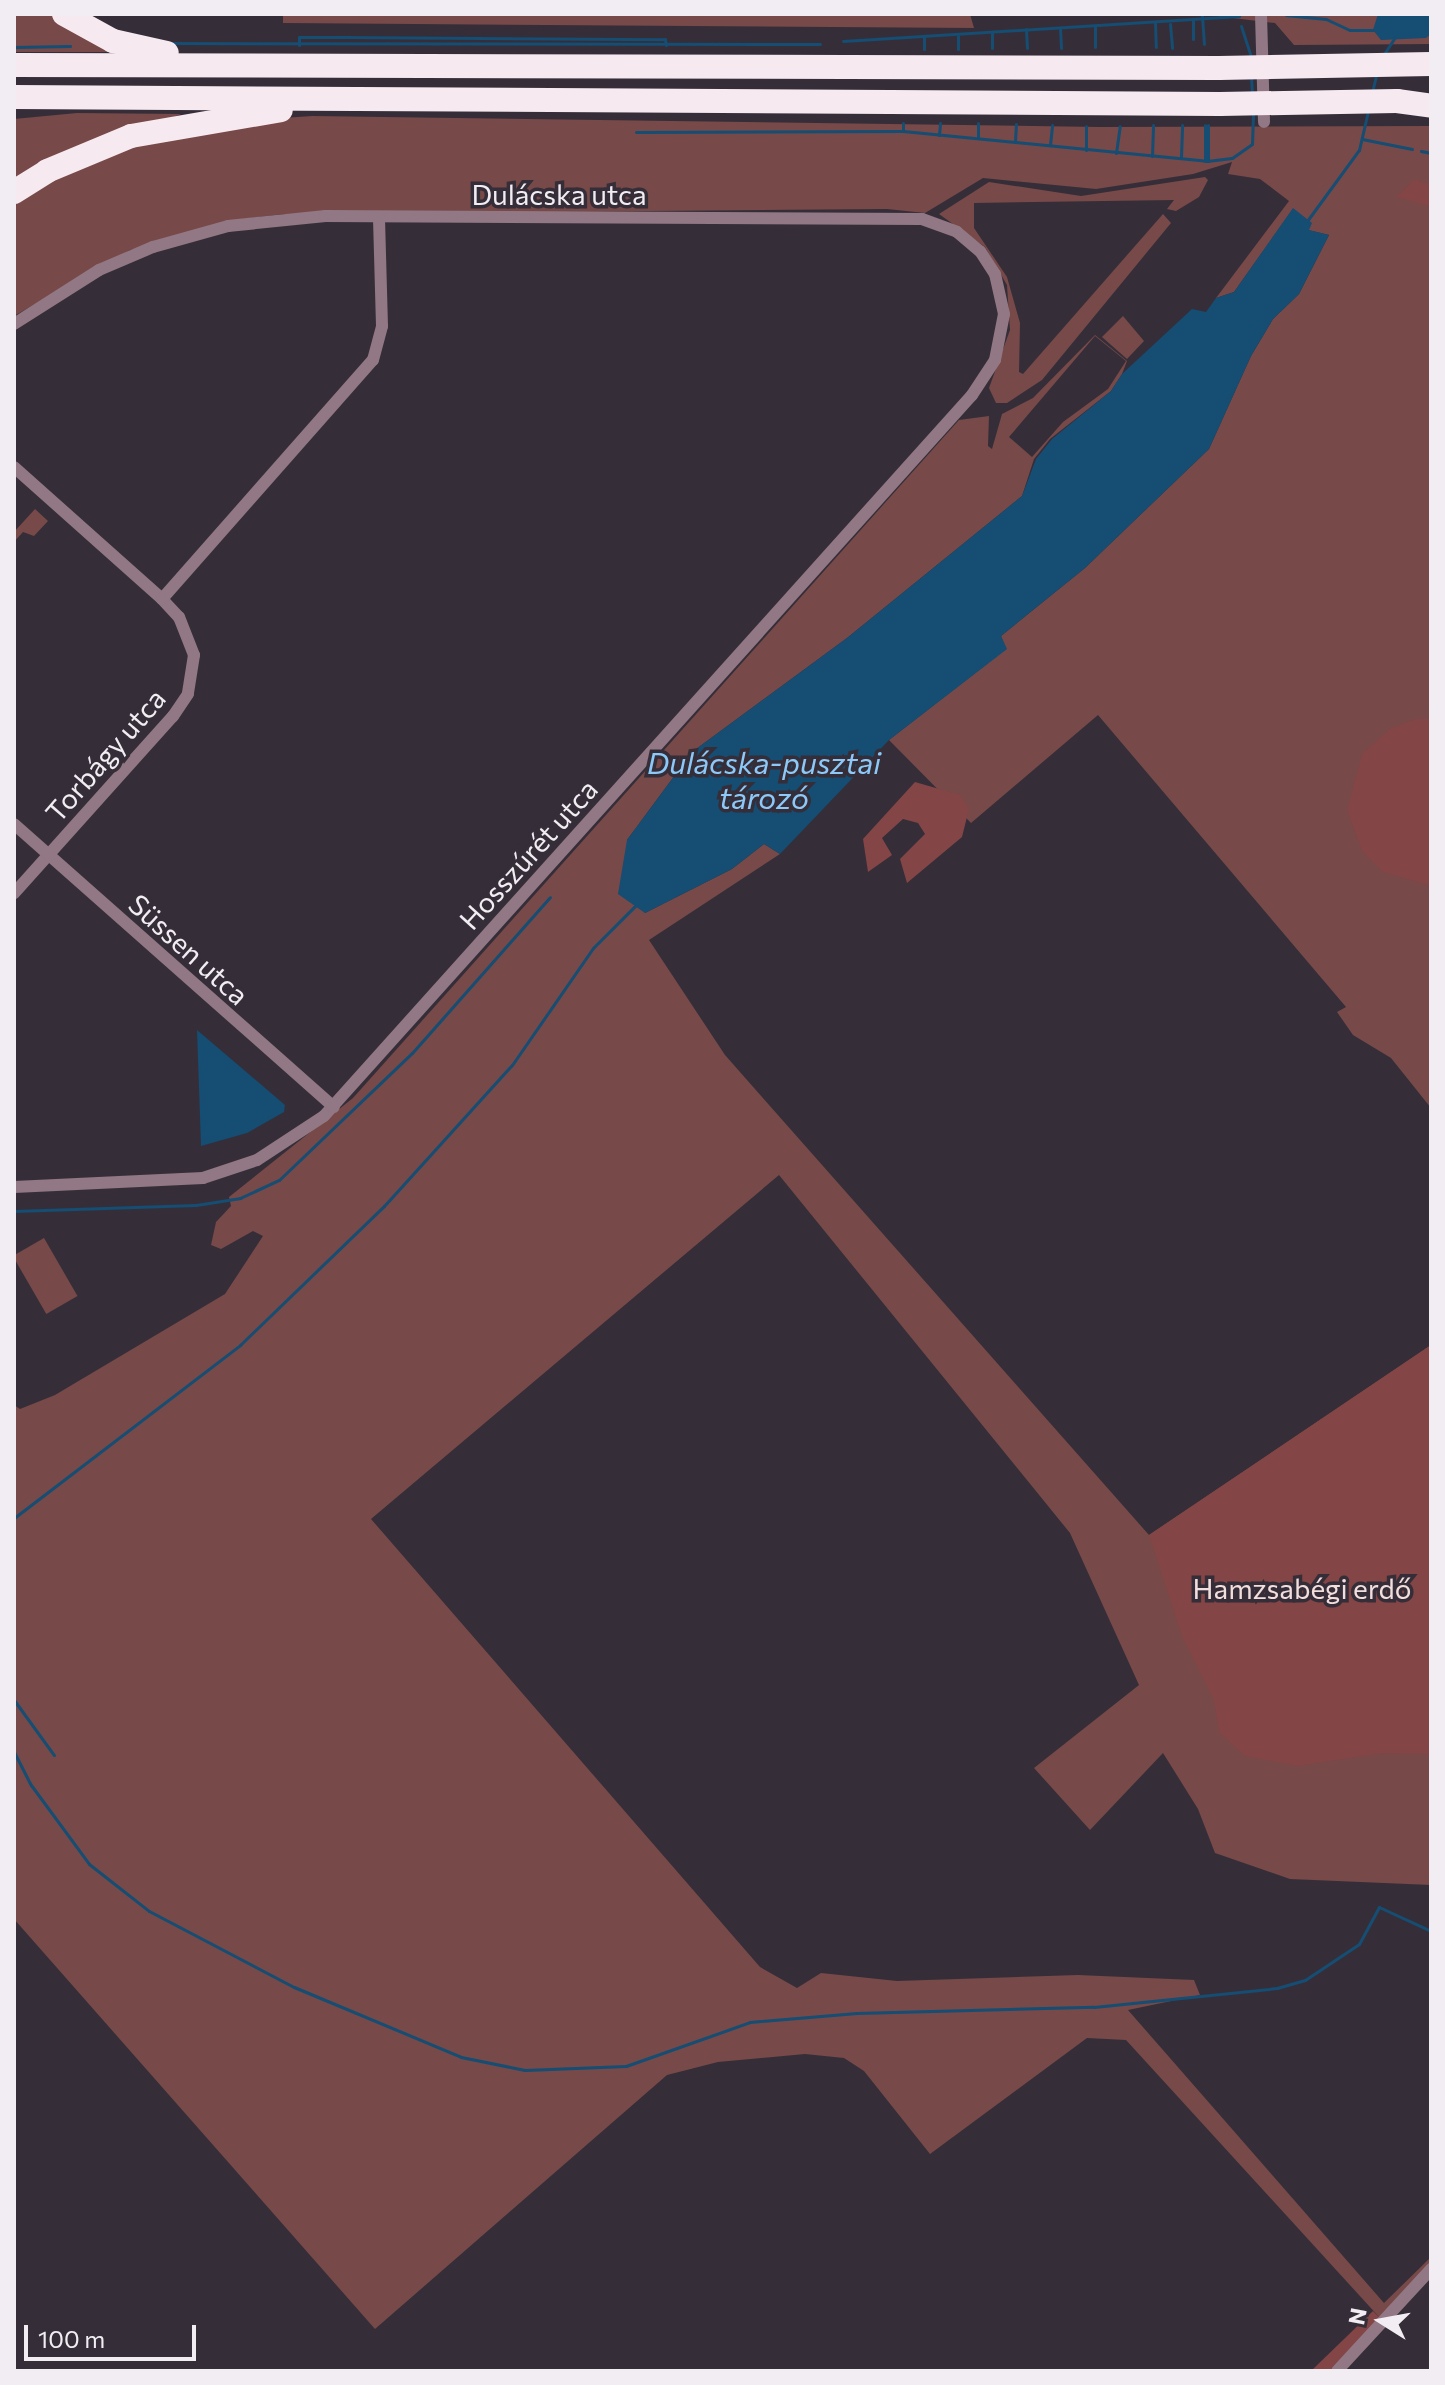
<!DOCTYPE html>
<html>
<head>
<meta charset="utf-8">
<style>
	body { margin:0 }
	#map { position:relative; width:1445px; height:2385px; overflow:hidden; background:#352e39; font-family:Commissioner,sans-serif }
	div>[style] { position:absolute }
	.green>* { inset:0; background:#774948; transform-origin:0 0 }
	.forest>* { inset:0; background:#834545 }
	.water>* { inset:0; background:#154d73 }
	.stream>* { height:3px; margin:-1.5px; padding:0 1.5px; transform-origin:1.5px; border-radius:1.5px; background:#154d73 }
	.street>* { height:12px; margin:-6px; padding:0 6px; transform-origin:6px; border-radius:6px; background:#927784 }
	.highway>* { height:24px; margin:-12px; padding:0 12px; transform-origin:12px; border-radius:12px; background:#f7e9f0 }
	.highway-bridge>* { height:24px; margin:-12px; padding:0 12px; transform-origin:12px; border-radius:12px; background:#f7e9f0 }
	span { translate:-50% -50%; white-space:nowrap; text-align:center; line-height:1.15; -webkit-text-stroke:7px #352e39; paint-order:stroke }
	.street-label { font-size:28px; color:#f1edf3 }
	.park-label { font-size:28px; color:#f2dedd }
	.water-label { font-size:30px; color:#8cc9f8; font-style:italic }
	.frame { position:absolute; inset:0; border:16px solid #f1edf3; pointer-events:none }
	.north { position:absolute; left:1341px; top:2281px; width:80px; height:80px; -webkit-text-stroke:6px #352e39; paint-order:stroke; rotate:281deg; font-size:22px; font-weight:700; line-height:32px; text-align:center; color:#f1edf3 }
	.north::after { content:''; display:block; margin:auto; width:28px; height:36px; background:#f1edf3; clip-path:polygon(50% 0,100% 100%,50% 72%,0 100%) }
	.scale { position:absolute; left:24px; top:2325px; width:172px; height:36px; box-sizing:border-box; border:4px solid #f1edf3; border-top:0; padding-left:10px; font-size:24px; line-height:28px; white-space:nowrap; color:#f1edf3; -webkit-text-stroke:6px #352e39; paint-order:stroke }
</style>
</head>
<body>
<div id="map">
	<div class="green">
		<div style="clip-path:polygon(14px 14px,52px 14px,108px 52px,14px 52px)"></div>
		<div style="clip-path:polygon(283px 14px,970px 14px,974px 28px,283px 23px)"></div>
		<div style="clip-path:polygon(1200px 14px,1431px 14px,1431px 44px,1294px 45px,1275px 23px)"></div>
		<div style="clip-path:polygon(77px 113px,181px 114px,14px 181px,14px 119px)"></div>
		<div style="clip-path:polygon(312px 116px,1100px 127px,1431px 126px,1431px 1108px,1391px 1058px,1353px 1035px,1337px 1012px,1346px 1007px,1098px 715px,971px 823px,889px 740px,1006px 649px,1001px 636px,1085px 568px,1209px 449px,1251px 356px,1273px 319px,1299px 294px,1329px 235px,1308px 230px,1293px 209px,1234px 292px,1216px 298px,1289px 201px,1260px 179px,1228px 174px,1232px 162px,1193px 174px,1096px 189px,983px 178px,925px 213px,887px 209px,284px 214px,242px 219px,130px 250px,14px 316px,14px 200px,95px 156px,226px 122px)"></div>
		<div style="clip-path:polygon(1205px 177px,1208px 180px,1199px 197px,1176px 211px,1167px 209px,1174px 200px,974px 203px,974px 228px,1007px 277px,1020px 323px,1019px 372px,1023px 374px,1163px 214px,1171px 223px,1042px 380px,1007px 403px,996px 403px,989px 388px,1010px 330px,1007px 285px,985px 247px,939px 214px,989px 182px,1081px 196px)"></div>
		<div style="clip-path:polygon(1123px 316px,1144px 341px,1127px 359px,1102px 337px)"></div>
		<div style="clip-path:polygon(evenodd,1095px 335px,1127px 361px,1122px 374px,1111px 391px,1050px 439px,1034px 459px,1022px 496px,847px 638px,692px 752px,627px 840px,645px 913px,732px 869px,764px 844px,780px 854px,649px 940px,725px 1055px,1149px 1535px,1431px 1345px,1431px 1885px,1290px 1879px,1215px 1853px,1198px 1809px,1163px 1753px,1090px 1830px,1034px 1768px,1139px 1685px,1070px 1533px,779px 1175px,371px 1519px,760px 1967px,797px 1988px,821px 1973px,897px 1981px,1078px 1975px,1194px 1980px,1200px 1995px,1128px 2010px,1384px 2303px,1431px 2257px,1431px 2263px,1380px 2318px,1126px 2040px,1087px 2038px,930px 2154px,864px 2071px,844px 2058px,805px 2054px,718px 2062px,667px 2075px,375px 2329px,14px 1919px,14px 1405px,20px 1409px,55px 1395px,225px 1294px,263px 1236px,253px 1231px,221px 1249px,211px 1245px,216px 1222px,231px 1206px,229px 1197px,353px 1098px,959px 420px,989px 416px,988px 446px,992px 449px,1002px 414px,1033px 398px,1095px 335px,1095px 336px,1126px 361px,1108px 389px,1063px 422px,1032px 457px,1009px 437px,1095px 336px)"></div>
		<div style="clip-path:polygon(35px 509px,48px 521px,34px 536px,23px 532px,14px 542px,14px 532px)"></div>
		<div style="left:44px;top:1238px;width:67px;height:36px;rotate:60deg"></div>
	</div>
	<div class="forest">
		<div style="clip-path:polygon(1414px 180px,1431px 184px,1431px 207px,1396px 197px)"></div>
		<div style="clip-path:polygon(1416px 719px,1431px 719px,1431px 886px,1383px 872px,1362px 851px,1347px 810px,1362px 754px,1391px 728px)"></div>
		<div style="clip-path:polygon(915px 782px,960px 795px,969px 809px,962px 837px,907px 883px,900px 859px,925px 834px,918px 823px,903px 819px,882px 838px,892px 855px,868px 872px,863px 839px)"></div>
		<div style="clip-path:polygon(1431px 1345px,1431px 1754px,1384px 1753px,1297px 1766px,1245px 1756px,1219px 1732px,1214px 1700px,1182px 1636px,1149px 1535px)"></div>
		<div style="clip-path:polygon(1373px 2311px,1380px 2318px,1329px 2371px,1311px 2371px)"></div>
	</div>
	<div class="water">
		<div style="clip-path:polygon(1378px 14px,1431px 14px,1431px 34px,1426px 38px,1381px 40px,1373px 30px)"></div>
		<div style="clip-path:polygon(1293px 208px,1312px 223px,1309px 230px,1329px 235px,1299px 294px,1273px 319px,1251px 356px,1209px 449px,1085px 568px,1001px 636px,1007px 649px,889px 740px,780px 854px,764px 844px,732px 869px,645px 913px,618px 894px,627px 840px,692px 752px,847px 638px,1022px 496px,1036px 459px,1052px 439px,1111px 391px,1122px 374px,1192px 309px,1206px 312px,1216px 298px,1234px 292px)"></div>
		<div style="clip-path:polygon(197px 1030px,285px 1105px,284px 1112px,247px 1133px,201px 1146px)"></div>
	</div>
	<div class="stream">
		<div style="left:1286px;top:15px;width:40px;rotate:5.7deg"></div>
		<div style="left:1326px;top:19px;width:26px;rotate:25deg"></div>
		<div style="left:1350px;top:30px;width:23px"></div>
		<div style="left:1202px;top:16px;width:28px;rotate:86deg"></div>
		<div style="left:1155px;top:23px;width:24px;rotate:88deg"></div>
		<div style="left:1170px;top:24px;width:24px;rotate:85deg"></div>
		<div style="left:1241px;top:26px;width:33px;rotate:72deg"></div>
		<div style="left:1095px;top:27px;width:20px;rotate:90deg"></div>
		<div style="left:1060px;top:28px;width:20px;rotate:87deg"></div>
		<div style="left:1026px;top:29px;width:19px;rotate:87deg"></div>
		<div style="left:992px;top:32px;width:16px;rotate:90deg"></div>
		<div style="left:958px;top:36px;width:13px;rotate:90deg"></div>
		<div style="left:924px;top:37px;width:12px;rotate:90deg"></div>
		<div style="left:1193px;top:39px;width:20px;rotate:-90deg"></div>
		<div style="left:843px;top:41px;width:397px;rotate:-3.6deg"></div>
		<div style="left:169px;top:43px;width:651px;rotate:0.09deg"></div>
		<div style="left:299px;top:45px;width:8px;rotate:-90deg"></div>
		<div style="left:299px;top:37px;width:47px"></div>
		<div style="left:346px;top:37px;width:319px;rotate:0.4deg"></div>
		<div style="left:665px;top:39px;width:6px;rotate:81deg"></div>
		<div style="left:14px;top:47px;width:56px;rotate:-1deg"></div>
		<div style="left:1384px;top:54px;width:20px;rotate:-57deg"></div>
		<div style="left:1251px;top:76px;width:17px;rotate:87deg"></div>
		<div style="left:1372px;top:92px;width:16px;rotate:-76deg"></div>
		<div style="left:903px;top:123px;width:8px;rotate:90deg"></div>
		<div style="left:903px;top:131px;width:305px;rotate:5.6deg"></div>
		<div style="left:1207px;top:161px;width:25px;rotate:-7deg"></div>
		<div style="left:1232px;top:158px;width:24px;rotate:-35deg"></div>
		<div style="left:1252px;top:144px;width:32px;rotate:-88deg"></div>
		<div style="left:636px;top:132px;width:267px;rotate:-0.2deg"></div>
		<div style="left:939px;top:135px;width:12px;rotate:-85deg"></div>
		<div style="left:978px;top:137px;width:14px;rotate:-90deg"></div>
		<div style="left:1362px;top:139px;width:51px;rotate:11.3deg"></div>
		<div style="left:1015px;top:142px;width:18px;rotate:-87deg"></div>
		<div style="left:1050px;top:145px;width:20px;rotate:-84deg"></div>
		<div style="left:1086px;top:150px;width:24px;rotate:-90deg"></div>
		<div style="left:1421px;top:151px;width:10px;rotate:11deg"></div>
		<div style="left:1116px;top:153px;width:27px;rotate:-82deg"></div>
		<div style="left:1152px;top:156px;width:31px;rotate:-88deg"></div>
		<div style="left:1181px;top:157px;width:32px;rotate:-88deg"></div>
		<div style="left:1205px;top:161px;width:36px;rotate:-90deg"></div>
		<div style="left:1208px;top:161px;width:36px;rotate:-90deg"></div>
		<div style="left:1307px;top:221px;width:88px;rotate:-53.8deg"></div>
		<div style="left:1359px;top:150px;width:40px;rotate:-77deg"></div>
		<div style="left:14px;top:1211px;width:182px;rotate:-1.9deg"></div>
		<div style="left:196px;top:1205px;width:45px;rotate:-9deg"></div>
		<div style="left:240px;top:1198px;width:43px;rotate:-24.8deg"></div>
		<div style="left:279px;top:1180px;width:184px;rotate:-43.7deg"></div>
		<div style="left:412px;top:1053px;width:208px;rotate:-48.5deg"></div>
		<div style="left:14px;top:1518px;width:285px;rotate:-37.4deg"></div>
		<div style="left:240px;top:1345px;width:200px;rotate:-44deg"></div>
		<div style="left:384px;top:1206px;width:190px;rotate:-47.8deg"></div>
		<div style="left:512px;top:1065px;width:142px;rotate:-55.3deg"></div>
		<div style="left:593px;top:948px;width:62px;rotate:-45deg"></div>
		<div style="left:14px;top:1700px;width:68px;rotate:54deg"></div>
		<div style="left:14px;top:1752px;width:37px;rotate:63deg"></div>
		<div style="left:31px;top:1785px;width:98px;rotate:53.7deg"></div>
		<div style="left:89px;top:1864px;width:76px;rotate:38.1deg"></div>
		<div style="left:149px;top:1911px;width:164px;rotate:27.7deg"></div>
		<div style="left:294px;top:1987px;width:181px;rotate:22.7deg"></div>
		<div style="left:461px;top:2057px;width:65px;rotate:11.5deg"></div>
		<div style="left:525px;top:2070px;width:101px;rotate:-2.3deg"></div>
		<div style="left:626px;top:2066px;width:132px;rotate:-19.5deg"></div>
		<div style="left:750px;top:2022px;width:107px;rotate:-4.8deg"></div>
		<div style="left:857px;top:2013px;width:237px;rotate:-1.5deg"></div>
		<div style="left:1094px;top:2007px;width:184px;rotate:-5.9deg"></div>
		<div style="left:1277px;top:1988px;width:29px;rotate:-16deg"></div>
		<div style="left:1305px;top:1980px;width:65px;rotate:-33.7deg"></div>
		<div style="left:1359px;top:1944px;width:42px;rotate:-61.6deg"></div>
		<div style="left:1379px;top:1907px;width:57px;rotate:24.8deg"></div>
	</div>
	<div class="street">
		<div style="left:1261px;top:14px;width:108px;rotate:88.4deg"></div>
		<div style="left:14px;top:324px;width:101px;rotate:-32.4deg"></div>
		<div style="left:99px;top:270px;width:59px;rotate:-23.1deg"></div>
		<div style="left:153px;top:247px;width:78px;rotate:-15.6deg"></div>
		<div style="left:228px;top:226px;width:98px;rotate:-5.9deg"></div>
		<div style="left:325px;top:216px;width:597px;rotate:0.29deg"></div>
		<div style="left:922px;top:219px;width:37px;rotate:20deg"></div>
		<div style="left:957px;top:232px;width:30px;rotate:40deg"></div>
		<div style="left:980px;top:251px;width:27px;rotate:57deg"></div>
		<div style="left:995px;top:274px;width:41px;rotate:77.3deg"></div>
		<div style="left:1004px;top:314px;width:47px;rotate:101.1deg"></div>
		<div style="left:995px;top:360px;width:42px;rotate:123.3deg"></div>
		<div style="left:972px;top:395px;width:969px;rotate:131.95deg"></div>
		<div style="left:324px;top:1116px;width:80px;rotate:146.7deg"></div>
		<div style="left:257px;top:1160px;width:57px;rotate:161.6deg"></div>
		<div style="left:203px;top:1178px;width:189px;rotate:177.3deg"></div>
		<div style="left:14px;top:467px;width:198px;rotate:41.7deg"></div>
		<div style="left:162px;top:599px;width:25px;rotate:47deg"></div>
		<div style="left:179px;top:617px;width:41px;rotate:68.5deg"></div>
		<div style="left:194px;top:655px;width:39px;rotate:99deg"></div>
		<div style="left:188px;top:694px;width:27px;rotate:124deg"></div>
		<div style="left:173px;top:716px;width:238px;rotate:131.9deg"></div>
		<div style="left:162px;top:599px;width:319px;rotate:-48.6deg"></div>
		<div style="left:373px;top:360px;width:35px;rotate:-75deg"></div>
		<div style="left:382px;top:326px;width:108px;rotate:-91.6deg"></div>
		<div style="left:14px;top:824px;width:427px;rotate:41.5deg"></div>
		<div style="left:1337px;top:2371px;width:139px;rotate:-47.3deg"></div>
	</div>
	<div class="highway">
		<div style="left:64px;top:14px;width:56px;rotate:28.9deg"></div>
		<div style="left:113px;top:41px;width:55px;rotate:12.5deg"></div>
		<div style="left:14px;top:65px;width:1205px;rotate:0.14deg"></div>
		<div style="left:14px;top:97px;width:1206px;rotate:0.33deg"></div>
		<div style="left:1397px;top:101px;width:34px;rotate:8deg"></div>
		<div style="left:14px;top:192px;width:39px;rotate:-32deg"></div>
		<div style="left:47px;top:171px;width:91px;rotate:-22.6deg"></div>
		<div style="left:131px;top:136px;width:152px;rotate:-9.8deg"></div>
	</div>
	<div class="highway-bridge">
		<div style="left:1219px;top:68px;width:212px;rotate:-1.1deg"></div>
		<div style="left:1220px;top:104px;width:177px;rotate:-1deg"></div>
	</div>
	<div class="street-label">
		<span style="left:559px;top:194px">Dulácska utca</span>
		<span style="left:105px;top:755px;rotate:-49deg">Torbágy utca</span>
		<span style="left:528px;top:854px;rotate:-48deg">Hosszúrét utca</span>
		<span style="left:189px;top:949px;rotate:42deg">Süssen utca</span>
	</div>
	<div class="park-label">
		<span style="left:1302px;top:1588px">Hamzsabégi erdő</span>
	</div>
	<div class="water-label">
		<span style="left:764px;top:779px">Dulácska-pusztai<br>tározó</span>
	</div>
	<div class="frame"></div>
	<div class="north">N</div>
	<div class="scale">100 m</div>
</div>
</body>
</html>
